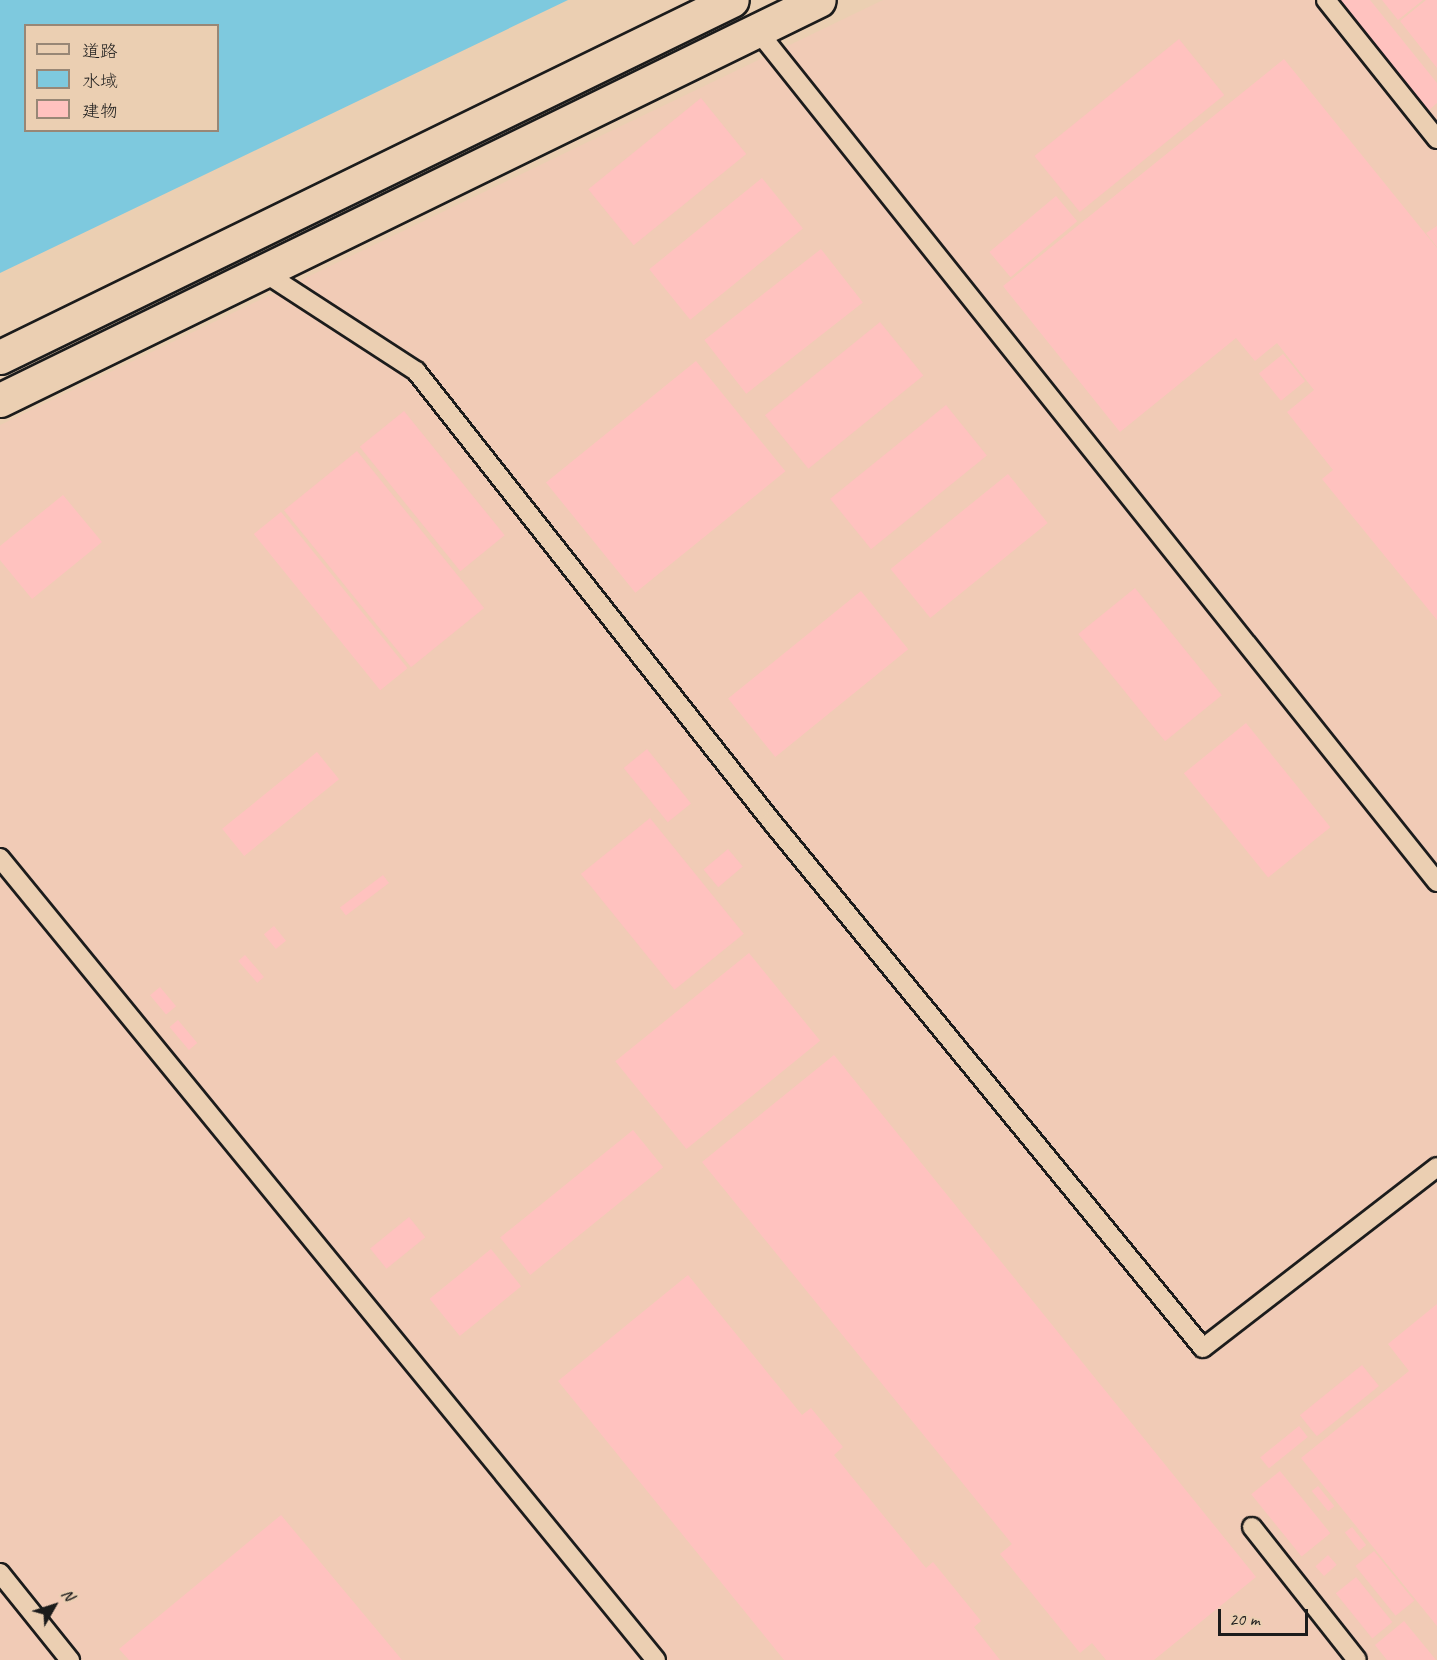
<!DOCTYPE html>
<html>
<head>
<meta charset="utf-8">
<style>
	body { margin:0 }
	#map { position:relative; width:1437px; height:1660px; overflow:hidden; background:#ebcfb2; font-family:Caveat,"Klee One",sans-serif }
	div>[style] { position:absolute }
	.built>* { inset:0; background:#f1cbb6 }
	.water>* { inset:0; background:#7ec9de }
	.building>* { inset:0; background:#ffc2bf; transform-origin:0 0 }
	.roads { filter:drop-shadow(2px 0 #1c1c1c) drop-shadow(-2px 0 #1c1c1c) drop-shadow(0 2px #1c1c1c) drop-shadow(0 -2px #1c1c1c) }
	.lane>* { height:18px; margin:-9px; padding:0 9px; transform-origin:9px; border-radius:9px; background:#ebcfb2 }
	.secondary>* { height:33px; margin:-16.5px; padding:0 16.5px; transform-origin:16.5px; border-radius:16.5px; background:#ebcfb2 }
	span { translate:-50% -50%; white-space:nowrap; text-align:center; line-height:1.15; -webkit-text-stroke:5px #ebcfb2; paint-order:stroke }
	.legend { position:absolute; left:24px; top:24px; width:195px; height:108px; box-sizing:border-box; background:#ebcfb2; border:2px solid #988776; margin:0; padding:8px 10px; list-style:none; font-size:18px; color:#1c1c1c }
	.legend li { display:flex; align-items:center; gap:12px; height:30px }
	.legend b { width:30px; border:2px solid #988776 }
	.north { position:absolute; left:24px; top:1576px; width:60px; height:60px; -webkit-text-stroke:4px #ebcfb2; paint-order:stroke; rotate:51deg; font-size:16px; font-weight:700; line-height:24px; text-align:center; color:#1c1c1c }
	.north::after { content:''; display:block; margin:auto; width:21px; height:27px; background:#1c1c1c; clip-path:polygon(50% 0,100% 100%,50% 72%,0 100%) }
	.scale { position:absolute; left:1218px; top:1609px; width:90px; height:27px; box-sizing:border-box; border:3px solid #1c1c1c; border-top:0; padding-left:8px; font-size:18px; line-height:21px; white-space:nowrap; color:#1c1c1c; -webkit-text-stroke:4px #ebcfb2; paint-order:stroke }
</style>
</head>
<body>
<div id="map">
	<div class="built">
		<div style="clip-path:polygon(883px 0,1437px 0,1437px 1660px,0 1660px,0 425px)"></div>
	</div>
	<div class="water">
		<div style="clip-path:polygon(evenodd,0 0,568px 0,0 273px,0 0,26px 26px,218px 26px,218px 130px,26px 130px,26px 26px)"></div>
	</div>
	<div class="building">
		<div style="clip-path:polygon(1336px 0,1370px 0,1437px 83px,1437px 103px,1427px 112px)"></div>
		<div style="clip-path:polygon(1382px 0,1423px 0,1398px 20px)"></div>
		<div style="clip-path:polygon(1426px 0,1437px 0,1437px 68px,1400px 21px)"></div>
		<div style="left:1179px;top:39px;width:72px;height:186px;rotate:51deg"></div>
		<div style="clip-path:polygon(1284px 59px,1437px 248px,1437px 620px,1322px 479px,1333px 470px,1287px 412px,1314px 390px,1277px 343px,1255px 361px,1236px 338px,1120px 432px,1003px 286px)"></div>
		<div style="left:701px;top:98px;width:72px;height:145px;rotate:51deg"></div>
		<div style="left:762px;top:178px;width:65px;height:145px;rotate:51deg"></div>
		<div style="left:1056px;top:196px;width:33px;height:87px;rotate:50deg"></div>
		<div style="clip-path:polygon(1437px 226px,1437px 247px,1426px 233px)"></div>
		<div style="left:821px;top:249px;width:68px;height:148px;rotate:52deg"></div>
		<div style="left:880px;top:322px;width:69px;height:148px;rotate:51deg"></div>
		<div style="left:1283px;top:354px;width:35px;height:31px;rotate:51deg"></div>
		<div style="left:696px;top:361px;width:142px;height:193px;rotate:51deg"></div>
		<div style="left:946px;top:405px;width:65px;height:149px;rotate:51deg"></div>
		<div style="left:404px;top:411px;width:160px;height:57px;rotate:51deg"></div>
		<div style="left:357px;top:451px;width:202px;height:94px;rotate:51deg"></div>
		<div style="left:1008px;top:474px;width:63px;height:151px;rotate:51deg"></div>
		<div style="clip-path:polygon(63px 495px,102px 542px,32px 599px,0 560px,0 546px)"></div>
		<div style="left:281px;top:512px;width:201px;height:35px;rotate:51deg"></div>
		<div style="left:1135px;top:588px;width:138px;height:73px;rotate:51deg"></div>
		<div style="left:861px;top:591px;width:75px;height:171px;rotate:51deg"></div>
		<div style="left:1246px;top:723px;width:134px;height:80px;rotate:51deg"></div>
		<div style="left:647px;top:749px;width:70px;height:30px;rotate:51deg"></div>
		<div style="left:317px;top:752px;width:35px;height:122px;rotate:51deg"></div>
		<div style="left:650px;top:818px;width:149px;height:89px;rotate:51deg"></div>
		<div style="left:728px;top:849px;width:23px;height:32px;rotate:50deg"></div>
		<div style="left:383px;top:875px;width:10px;height:54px;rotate:53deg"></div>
		<div style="left:274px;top:926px;width:19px;height:13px;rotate:51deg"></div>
		<div style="left:749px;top:953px;width:113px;height:172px;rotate:51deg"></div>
		<div style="left:245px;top:955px;width:29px;height:9px;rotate:49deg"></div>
		<div style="left:160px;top:987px;width:25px;height:13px;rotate:50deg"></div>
		<div style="left:178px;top:1020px;width:30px;height:11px;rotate:50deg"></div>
		<div style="clip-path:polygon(834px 1055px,1256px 1577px,1154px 1660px,1106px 1660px,1092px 1643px,1080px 1653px,1000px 1554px,1012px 1544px,702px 1162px)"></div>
		<div style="left:633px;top:1130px;width:48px;height:171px;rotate:51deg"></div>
		<div style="left:409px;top:1217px;width:26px;height:50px;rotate:51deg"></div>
		<div style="left:491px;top:1249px;width:48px;height:79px;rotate:51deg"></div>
		<div style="clip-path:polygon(688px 1275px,802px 1415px,811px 1408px,843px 1447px,834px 1455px,926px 1568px,933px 1562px,981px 1621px,974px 1627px,1000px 1660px,784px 1660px,558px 1381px)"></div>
		<div style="clip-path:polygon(1437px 1304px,1437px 1626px,1301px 1458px,1409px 1371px,1388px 1344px)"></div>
		<div style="left:1362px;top:1365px;width:27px;height:80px;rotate:51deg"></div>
		<div style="left:1299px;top:1426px;width:14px;height:50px;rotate:51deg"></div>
		<div style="left:1280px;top:1471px;width:80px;height:37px;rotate:51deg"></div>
		<div style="left:1318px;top:1486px;width:26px;height:8px;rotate:51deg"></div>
		<div style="clip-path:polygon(281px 1515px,402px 1660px,129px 1660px,119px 1649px)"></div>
		<div style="left:1352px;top:1527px;width:23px;height:9px;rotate:52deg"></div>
		<div style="left:1374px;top:1551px;width:64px;height:24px;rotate:51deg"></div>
		<div style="left:1328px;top:1555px;width:13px;height:17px;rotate:48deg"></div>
		<div style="left:1356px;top:1577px;width:58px;height:26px;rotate:51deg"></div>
		<div style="clip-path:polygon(1404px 1621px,1436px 1660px,1387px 1660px,1375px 1645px)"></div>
	</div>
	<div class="roads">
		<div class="lane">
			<div style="left:1326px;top:0;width:178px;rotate:51.4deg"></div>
			<div style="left:757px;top:30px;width:1090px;rotate:51.41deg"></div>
			<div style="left:262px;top:271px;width:184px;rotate:33deg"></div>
			<div style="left:416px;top:371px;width:573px;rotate:51.73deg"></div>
			<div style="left:771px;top:821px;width:681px;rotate:50.66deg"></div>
			<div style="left:1203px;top:1348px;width:296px;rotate:-37.7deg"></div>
			<div style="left:0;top:858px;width:1036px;rotate:50.72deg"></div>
			<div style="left:1252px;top:1527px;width:169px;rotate:51.7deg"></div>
			<div style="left:0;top:1573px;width:112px;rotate:51.2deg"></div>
		</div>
		<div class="secondary">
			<div style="left:0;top:357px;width:814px;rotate:-26deg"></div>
			<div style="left:0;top:400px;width:911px;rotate:-26.03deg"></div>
		</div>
	</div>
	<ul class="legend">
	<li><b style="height:8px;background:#ebcfb2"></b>道路</li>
	<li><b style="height:16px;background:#7ec9de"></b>水域</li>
	<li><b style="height:16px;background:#ffc2bf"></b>建物</li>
	</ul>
	<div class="north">N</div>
	<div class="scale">20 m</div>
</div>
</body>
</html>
